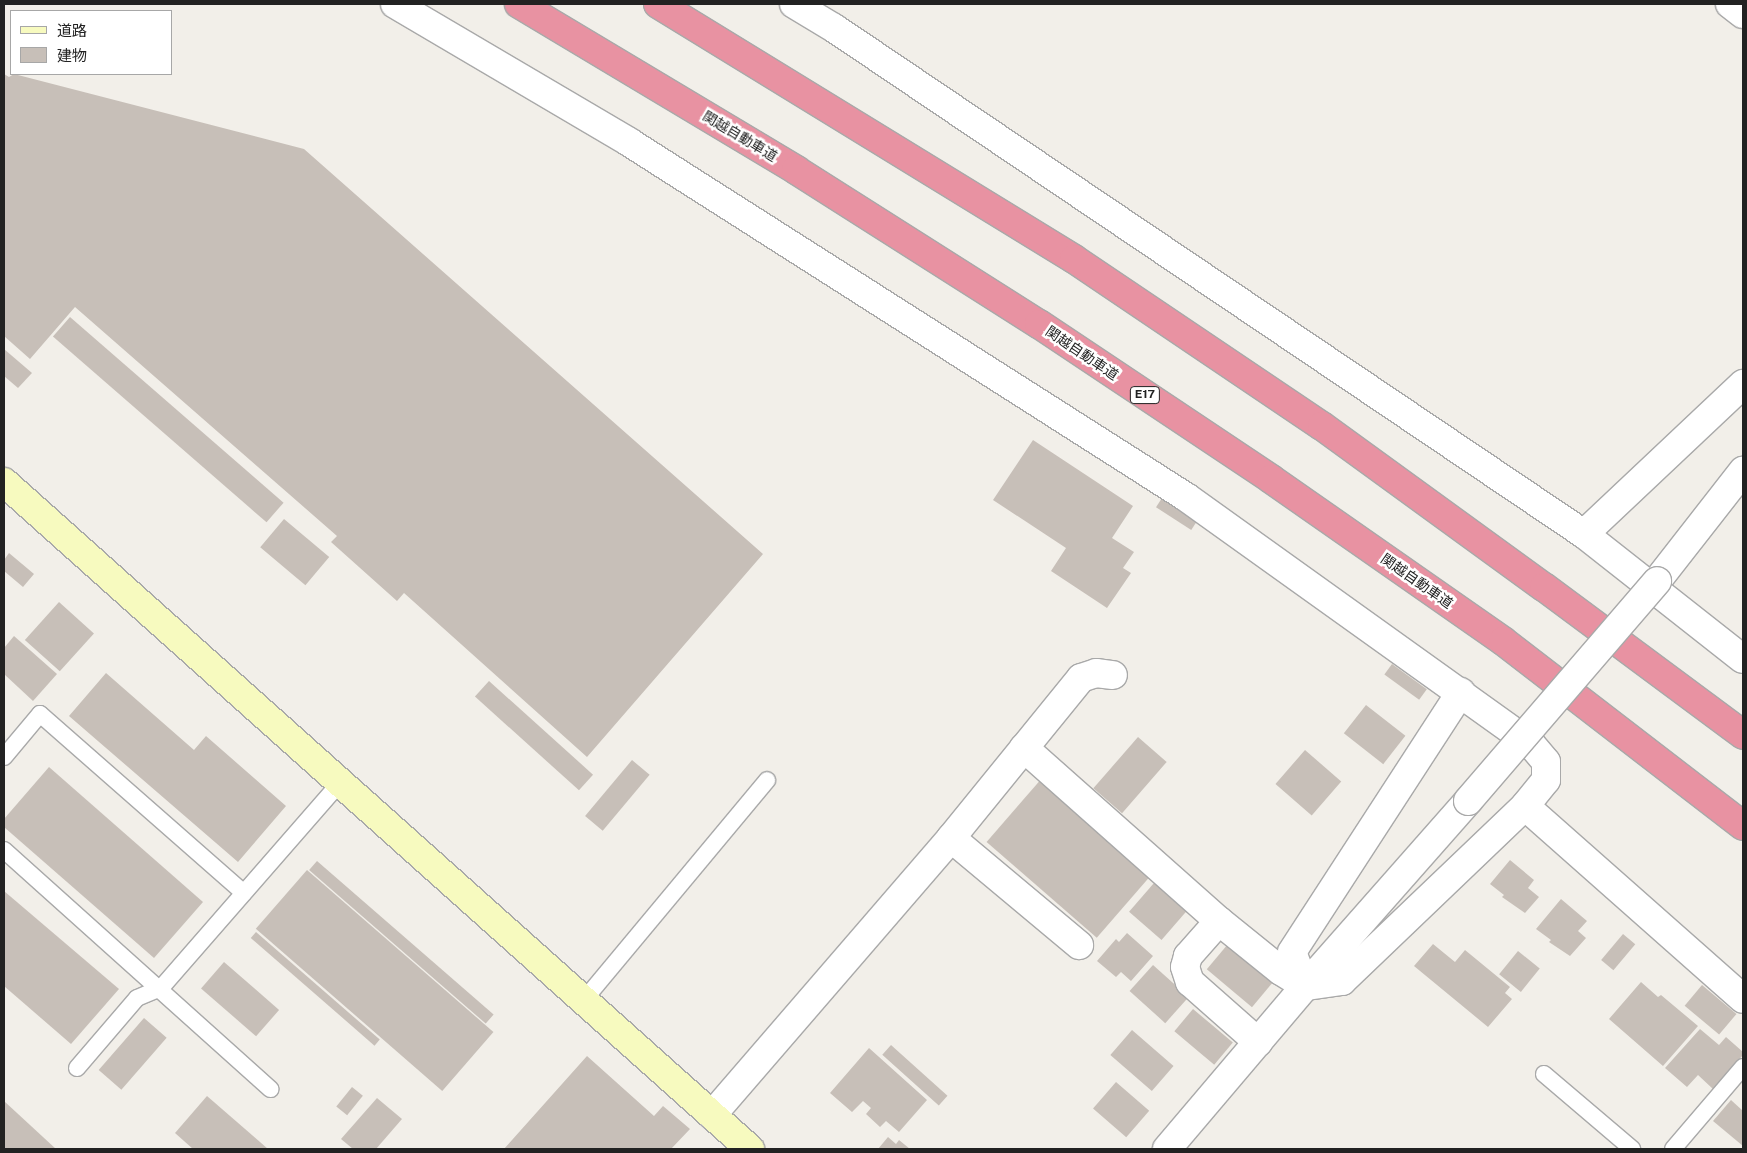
<!DOCTYPE html>
<html>
<head>
<meta charset="utf-8">
<style>
	body { margin:0 }
	#map { position:relative; width:1747px; height:1153px; overflow:hidden; background:#f2efe9; font-family:"Public Sans","Noto Sans JP",sans-serif }
	div>[style] { position:absolute }
	.building>* { inset:0; background:#c7bfb8; transform-origin:0 0 }
	.roads { filter:drop-shadow(1px 0 #a9a9a9) drop-shadow(-1px 0 #a9a9a9) drop-shadow(0 1px #a9a9a9) drop-shadow(0 -1px #a9a9a9) }
	.lane>* { height:16px; margin:-8px; padding:0 8px; transform-origin:8px; border-radius:8px; background:#fff }
	.street>* { height:28px; margin:-14px; padding:0 14px; transform-origin:14px; border-radius:14px; background:#fff }
	.secondary>* { height:28px; margin:-14px; padding:0 14px; transform-origin:14px; border-radius:14px; background:#f7fabf }
	.highway>* { height:28px; margin:-14px; padding:0 14px; transform-origin:14px; border-radius:14px; background:#e892a2 }
	.bridges { filter:drop-shadow(1px 0 #a9a9a9) drop-shadow(-1px 0 #a9a9a9) drop-shadow(0 1px #a9a9a9) drop-shadow(0 -1px #a9a9a9) }
	.street-bridge>* { height:28px; margin:-14px; padding:0 14px; transform-origin:14px; border-radius:14px; background:#fff }
	span { translate:-50% -50%; white-space:nowrap; text-align:center; line-height:1.15; -webkit-text-stroke:5px #fff; paint-order:stroke }
	.shield-label span { padding:1px 4px; background:#fff; border:1px solid; border-radius:4px; -webkit-text-stroke-width:0 }
	.shield-label { font-size:12px; color:#222; font-weight:700 }
	.street-label { font-size:14px; color:#222 }
	.frame { position:absolute; inset:0; border:5px solid #222; pointer-events:none }
	.legend { position:absolute; left:10px; top:10px; width:162px; height:65px; box-sizing:border-box; background:#fff; border:1px solid #a7a7a7; margin:0; padding:6px 9px; list-style:none; font-size:15px; color:#222 }
	.legend li { display:flex; align-items:center; gap:10px; height:25px }
	.legend b { width:25px; border:1px solid #a7a7a7 }
</style>
</head>
<body>
<div id="map">
	<div class="building">
		<div style="clip-path:polygon(4px 74px,9px 77px,14px 74px,304px 149px,763px 554px,587px 757px,404px 593px,397px 601px,331px 542px,337px 536px,75px 307px,30px 359px,4px 336px)"></div>
		<div style="left:70px;top:317px;width:283px;height:26px;rotate:41deg"></div>
		<div style="clip-path:polygon(4px 349px,32px 373px,18px 388px,4px 376px)"></div>
		<div style="clip-path:polygon(1033px 440px,1133px 506px,1112px 538px,1134px 552px,1123px 568px,1131px 573px,1107px 608px,1051px 571px,1066px 548px,993px 500px)"></div>
		<div style="left:1162px;top:498px;width:42px;height:11px;rotate:33deg"></div>
		<div style="left:284px;top:519px;width:59px;height:37px;rotate:40deg"></div>
		<div style="clip-path:polygon(9px 553px,34px 574px,23px 587px,4px 571px,4px 560px)"></div>
		<div style="left:59px;top:602px;width:47px;height:51px;rotate:42deg"></div>
		<div style="clip-path:polygon(14px 636px,57px 674px,33px 701px,4px 674px,4px 648px)"></div>
		<div style="left:1392px;top:664px;width:43px;height:13px;rotate:36deg"></div>
		<div style="clip-path:polygon(106px 673px,194px 750px,206px 736px,286px 806px,238px 862px,69px 716px)"></div>
		<div style="left:489px;top:681px;width:140px;height:21px;rotate:42deg"></div>
		<div style="left:1366px;top:705px;width:50px;height:36px;rotate:38deg"></div>
		<div style="left:1138px;top:737px;width:38px;height:68px;rotate:41deg"></div>
		<div style="left:1305px;top:750px;width:48px;height:45px;rotate:41deg"></div>
		<div style="left:632px;top:760px;width:23px;height:73px;rotate:40deg"></div>
		<div style="clip-path:polygon(49px 767px,203px 902px,154px 958px,4px 827px,4px 819px)"></div>
		<div style="left:1043px;top:777px;width:146px;height:86px;rotate:41deg"></div>
		<div style="clip-path:polygon(1510px 860px,1534px 880px,1528px 888px,1539px 897px,1525px 913px,1502px 897px,1504px 895px,1490px 884px)"></div>
		<div style="left:317px;top:861px;width:234px;height:12px;rotate:41deg"></div>
		<div style="left:307px;top:870px;width:247px;height:78px;rotate:41deg"></div>
		<div style="left:1154px;top:883px;width:43px;height:38px;rotate:41deg"></div>
		<div style="clip-path:polygon(4px 891px,119px 989px,71px 1044px,4px 986px)"></div>
		<div style="clip-path:polygon(1561px 899px,1587px 921px,1578px 931px,1586px 938px,1570px 956px,1549px 942px,1551px 940px,1536px 929px)"></div>
		<div style="left:256px;top:932px;width:164px;height:8px;rotate:41deg"></div>
		<div style="clip-path:polygon(1127px 933px,1153px 956px,1131px 981px,1121px 972px,1116px 977px,1097px 961px,1116px 939px,1119px 942px)"></div>
		<div style="left:1623px;top:934px;width:16px;height:34px;rotate:40deg"></div>
		<div style="left:1228px;top:944px;width:59px;height:33px;rotate:40deg"></div>
		<div style="clip-path:polygon(1433px 944px,1455px 962px,1465px 950px,1510px 987px,1505px 993px,1512px 999px,1488px 1027px,1414px 966px)"></div>
		<div style="left:1518px;top:951px;width:28px;height:30px;rotate:39deg"></div>
		<div style="left:224px;top:962px;width:73px;height:35px;rotate:41deg"></div>
		<div style="left:1153px;top:965px;width:48px;height:35px;rotate:42deg"></div>
		<div style="clip-path:polygon(1641px 982px,1658px 997px,1661px 995px,1698px 1026px,1663px 1066px,1609px 1019px)"></div>
		<div style="left:1702px;top:985px;width:45px;height:27px;rotate:40deg"></div>
		<div style="left:1193px;top:1009px;width:52px;height:29px;rotate:40deg"></div>
		<div style="left:144px;top:1018px;width:30px;height:69px;rotate:41deg"></div>
		<div style="clip-path:polygon(1700px 1029px,1719px 1045px,1726px 1037px,1743px 1052px,1743px 1055px,1713px 1089px,1698px 1075px,1687px 1087px,1665px 1068px)"></div>
		<div style="left:1132px;top:1030px;width:55px;height:33px;rotate:41deg"></div>
		<div style="left:891px;top:1045px;width:76px;height:13px;rotate:42deg"></div>
		<div style="clip-path:polygon(869px 1048px,927px 1100px,899px 1132px,886px 1121px,880px 1127px,866px 1114px,871px 1108px,863px 1101px,852px 1112px,830px 1093px)"></div>
		<div style="clip-path:polygon(587px 1056px,654px 1116px,663px 1106px,690px 1129px,671px 1149px,504px 1149px)"></div>
		<div style="left:1116px;top:1082px;width:44px;height:35px;rotate:41deg"></div>
		<div style="left:352px;top:1087px;width:14px;height:25px;rotate:39deg"></div>
		<div style="clip-path:polygon(207px 1096px,268px 1149px,193px 1149px,175px 1133px)"></div>
		<div style="clip-path:polygon(377px 1098px,402px 1119px,376px 1149px,353px 1149px,341px 1139px)"></div>
		<div style="clip-path:polygon(1731px 1100px,1743px 1111px,1743px 1146px,1713px 1121px)"></div>
		<div style="clip-path:polygon(4px 1101px,56px 1149px,4px 1149px)"></div>
		<div style="clip-path:polygon(888px 1137px,896px 1144px,899px 1140px,910px 1149px,878px 1149px)"></div>
	</div>
	<div class="roads">
		<div class="lane">
			<div style="left:4px;top:757px;width:56px;rotate:-50.1deg"></div>
			<div style="left:40px;top:714px;width:271px;rotate:41.3deg"></div>
			<div style="left:4px;top:850px;width:358px;rotate:41.9deg"></div>
			<div style="left:584px;top:1000px;width:286px;rotate:-50.2deg"></div>
			<div style="left:77px;top:1068px;width:92px;rotate:-49.4deg"></div>
			<div style="left:137px;top:998px;width:26px;rotate:-23deg"></div>
			<div style="left:161px;top:988px;width:272px;rotate:-48.9deg"></div>
			<div style="left:1544px;top:1074px;width:116px;rotate:40.4deg"></div>
			<div style="left:1673px;top:1149px;width:108px;rotate:-49.5deg"></div>
		</div>
		<div class="street">
			<div style="left:395px;top:4px;width:272px;rotate:30.5deg"></div>
			<div style="left:629px;top:142px;width:661px;rotate:32.51deg"></div>
			<div style="left:1186px;top:497px;width:424px;rotate:35.6deg"></div>
			<div style="left:1531px;top:744px;width:23px;rotate:50deg"></div>
			<div style="left:1546px;top:762px;width:18px;rotate:90deg"></div>
			<div style="left:1546px;top:780px;width:33px;rotate:129deg"></div>
			<div style="left:1525px;top:806px;width:253px;rotate:136.3deg"></div>
			<div style="left:1342px;top:981px;width:37px;rotate:172deg"></div>
			<div style="left:1305px;top:986px;width:28px;rotate:-148deg"></div>
			<div style="left:1281px;top:971px;width:80px;rotate:-141.1deg"></div>
			<div style="left:1219px;top:921px;width:261px;rotate:-138.4deg"></div>
			<div style="left:794px;top:4px;width:47px;rotate:31deg"></div>
			<div style="left:834px;top:28px;width:905px;rotate:34.01deg"></div>
			<div style="left:1584px;top:534px;width:219px;rotate:-43.3deg"></div>
			<div style="left:1730px;top:4px;width:16px;rotate:38deg"></div>
			<div style="left:1584px;top:534px;width:202px;rotate:38.2deg"></div>
			<div style="left:1657px;top:581px;width:140px;rotate:-52deg"></div>
			<div style="left:1525px;top:806px;width:291px;rotate:41.5deg"></div>
			<div style="left:951px;top:838px;width:167px;rotate:39.9deg"></div>
			<div style="left:1219px;top:921px;width:47px;rotate:131.5deg"></div>
			<div style="left:1188px;top:956px;width:11px;rotate:105deg"></div>
			<div style="left:1185px;top:967px;width:16px;rotate:72deg"></div>
			<div style="left:1190px;top:982px;width:91px;rotate:41.4deg"></div>
			<div style="left:1305px;top:986px;width:36px;rotate:-111deg"></div>
			<div style="left:1292px;top:952px;width:310px;rotate:-57deg"></div>
			<div style="left:712px;top:1115px;width:366px;rotate:-49.2deg"></div>
			<div style="left:951px;top:838px;width:206px;rotate:-50.9deg"></div>
			<div style="left:1081px;top:678px;width:16px;rotate:-18deg"></div>
			<div style="left:1096px;top:673px;width:17px;rotate:7deg"></div>
			<div style="left:1167px;top:1149px;width:214px;rotate:-49.7deg"></div>
			<div style="left:1305px;top:986px;width:247px;rotate:-48.6deg"></div>
		</div>
		<div class="secondary">
			<div style="left:4px;top:482px;width:1001px;rotate:41.8deg"></div>
		</div>
		<div class="highway">
			<div style="left:519px;top:4px;width:323px;rotate:30.9deg"></div>
			<div style="left:796px;top:170px;width:288px;rotate:32.4deg"></div>
			<div style="left:1039px;top:324px;width:279px;rotate:33.7deg"></div>
			<div style="left:1271px;top:479px;width:283px;rotate:34.9deg"></div>
			<div style="left:1503px;top:641px;width:303px;rotate:37.6deg"></div>
			<div style="left:658px;top:4px;width:488px;rotate:31.5deg"></div>
			<div style="left:1074px;top:259px;width:299px;rotate:34deg"></div>
			<div style="left:1322px;top:426px;width:274px;rotate:36deg"></div>
			<div style="left:1544px;top:587px;width:248px;rotate:36.6deg"></div>
		</div>
	</div>
	<div class="bridges">
		<div class="street-bridge">
			<div style="left:1468px;top:801px;width:290px;rotate:-49.3deg"></div>
		</div>
	</div>
	<div class="shield-label">
		<span style="left:1145px;top:395px">E17</span>
	</div>
	<div class="street-label">
		<span style="left:740px;top:136px;rotate:31deg">関越自動車道</span>
		<span style="left:1082px;top:353px;rotate:34deg">関越自動車道</span>
		<span style="left:1417px;top:581px;rotate:35deg">関越自動車道</span>
	</div>
	<div class="frame"></div>
	<ul class="legend">
	<li><b style="height:6px;background:#f7fabf"></b>道路</li>
	<li><b style="height:14px;background:#c7bfb8"></b>建物</li>
	</ul>
</div>
</body>
</html>
